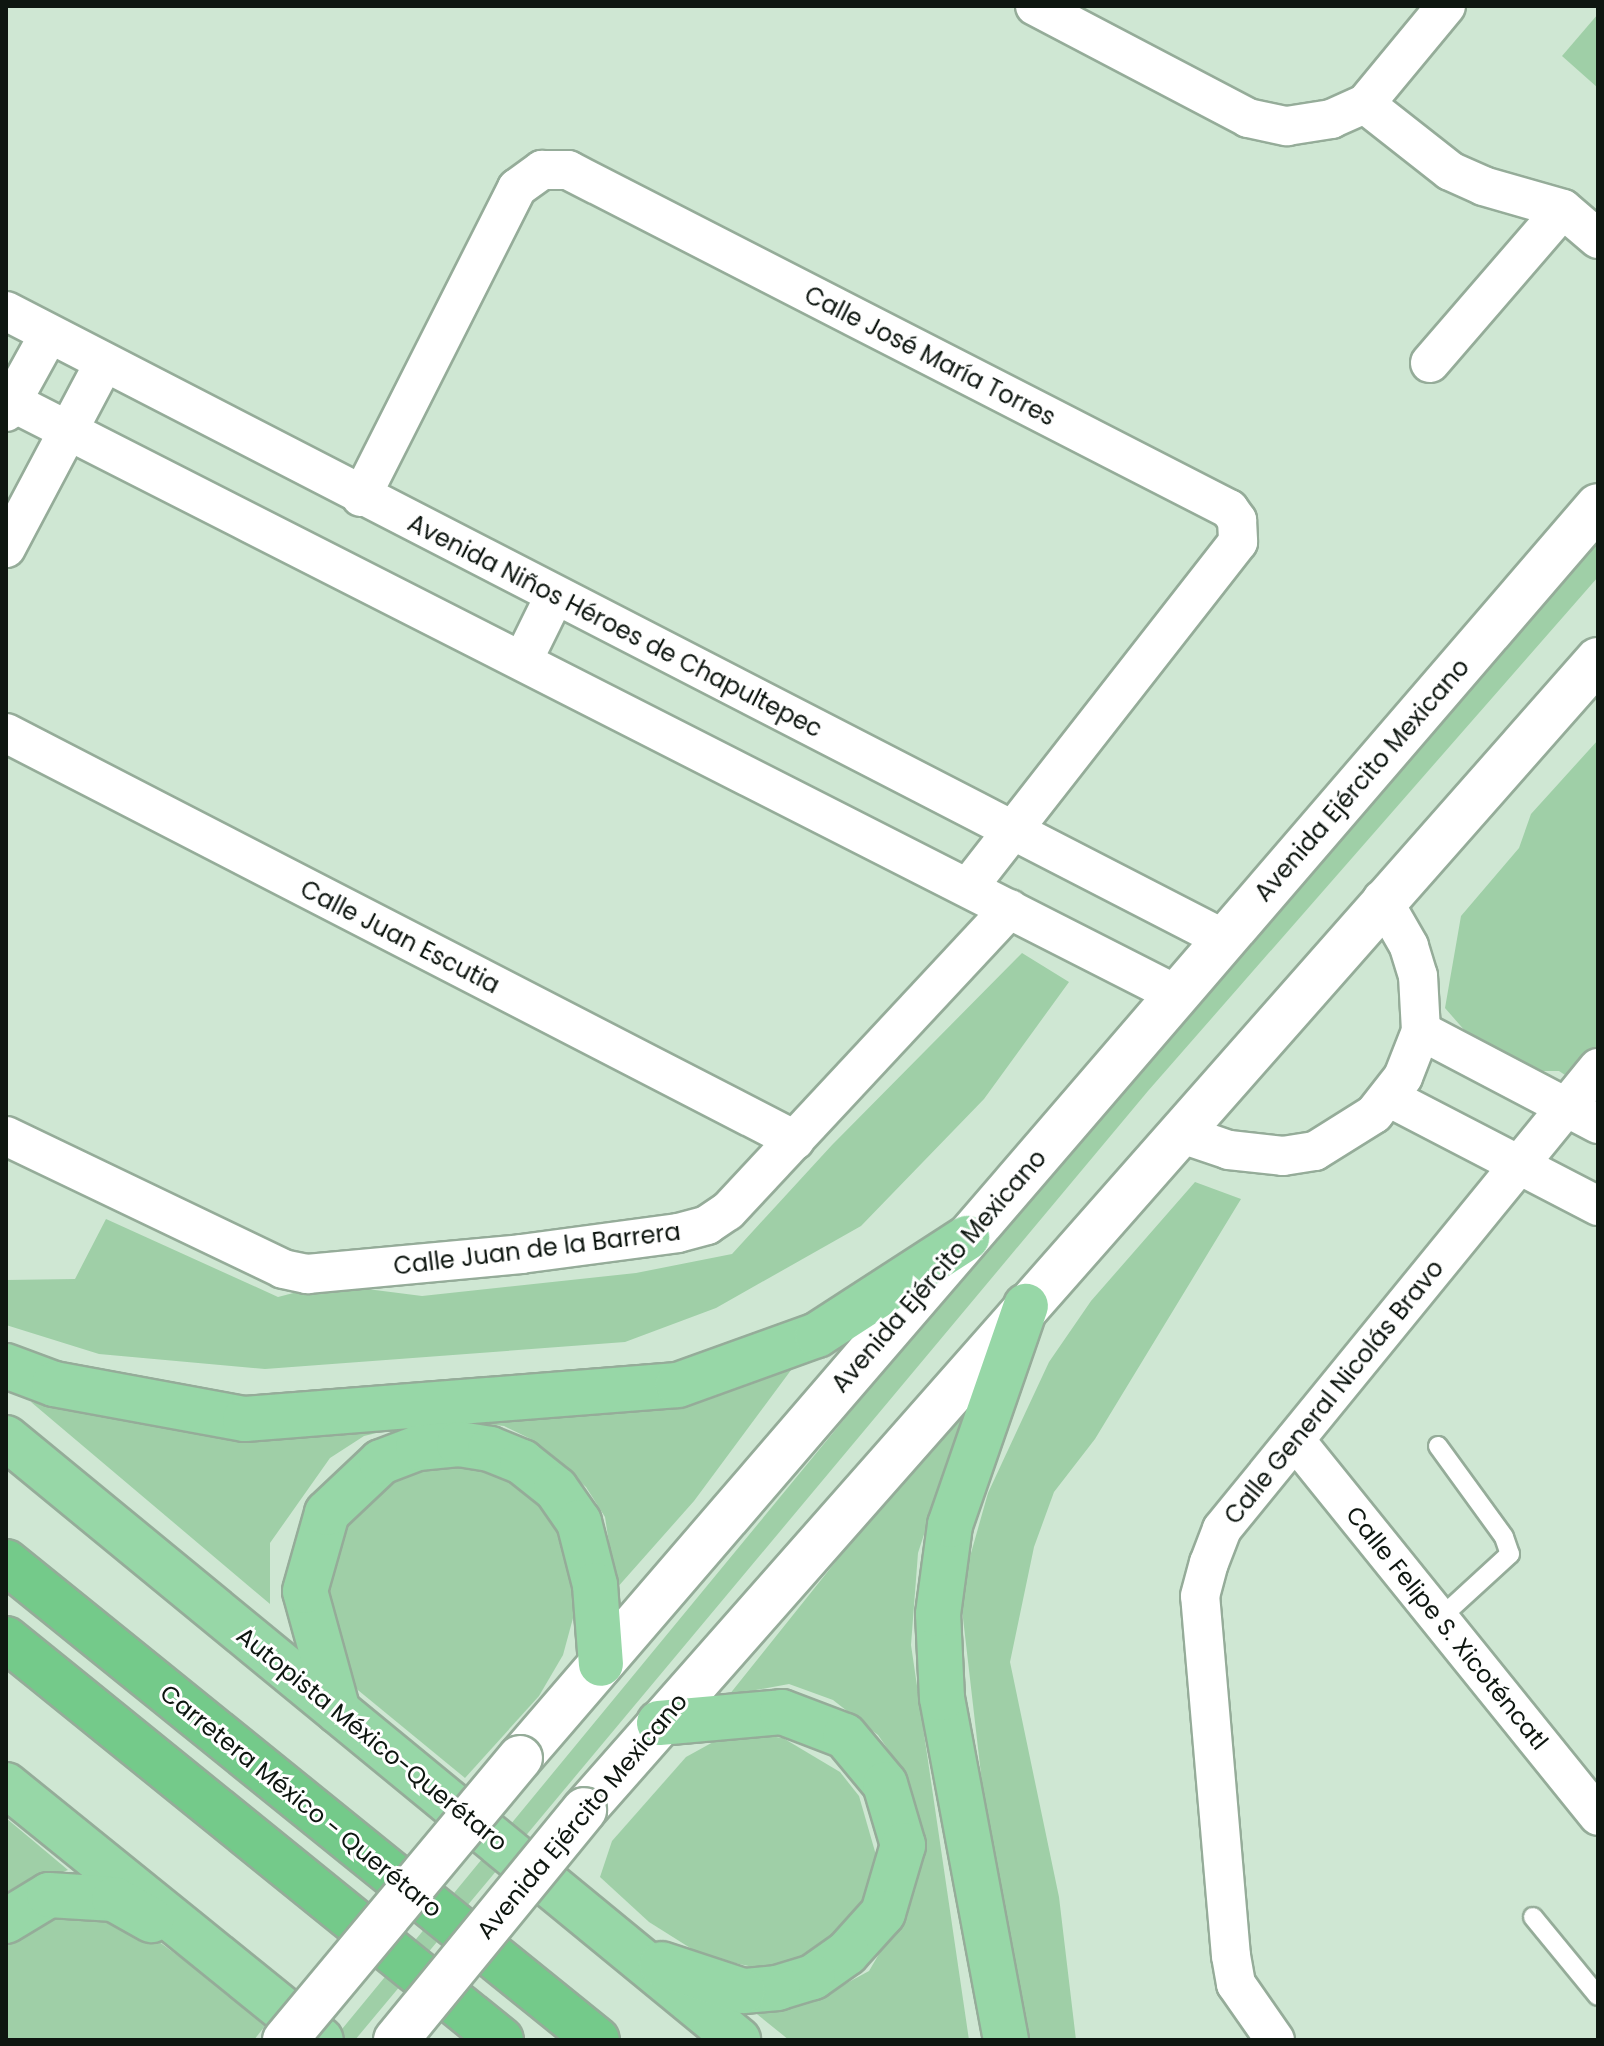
<!DOCTYPE html>
<html>
<head>
<meta charset="utf-8">
<style>
	body { margin:0 }
	#map { position:relative; width:1604px; height:2046px; overflow:hidden; background:#cfe7d3; font-family:Poppins,sans-serif }
	div>[style] { position:absolute }
	.green>* { inset:0; background:#9fcfa7 }
	.roads { filter:drop-shadow(2px 0 #95ac99) drop-shadow(-2px 0 #95ac99) drop-shadow(0 2px #95ac99) drop-shadow(0 -2px #95ac99) }
	.service>* { height:18px; margin:-9px; padding:0 9px; transform-origin:9px; border-radius:9px; background:#fff }
	.minor>* { height:38px; margin:-19px; padding:0 19px; transform-origin:19px; border-radius:19px; background:#fff }
	.secondary>* { height:44px; margin:-22px; padding:0 22px; transform-origin:22px; border-radius:22px; background:#fff }
	.primary>* { height:44px; margin:-22px; padding:0 22px; transform-origin:22px; border-radius:22px; background:#97d7a7 }
	.trunk>* { height:44px; margin:-22px; padding:0 22px; transform-origin:22px; border-radius:22px; background:#74ca8a }
	.bridges { filter:drop-shadow(2px 0 #95ac99) drop-shadow(-2px 0 #95ac99) drop-shadow(0 2px #95ac99) drop-shadow(0 -2px #95ac99) }
	.secondary-bridge>* { height:44px; margin:-22px; padding:0 22px; transform-origin:22px; border-radius:22px; background:#fff }
	span { translate:-50% -50%; white-space:nowrap; text-align:center; line-height:1.15; -webkit-text-stroke:6px #fff; paint-order:stroke }
	.street-label { font-size:24px; color:#0e1610 }
	.frame { position:absolute; inset:0; border:8px solid #0e1610; pointer-events:none }
</style>
</head>
<body>
<div id="map">
	<div class="green">
		<div style="clip-path:polygon(1598px 14px,1598px 88px,1562px 56px)"></div>
		<div style="clip-path:polygon(1598px 537px,1598px 577px,1148px 1091px,355px 2040px,333px 2040px,1150px 1048px)"></div>
		<div style="clip-path:polygon(1598px 740px,1598px 1074px,1586px 1089px,1559px 1071px,1528px 1071px,1466px 1032px,1445px 1008px,1461px 916px,1519px 848px,1531px 814px)"></div>
		<div style="clip-path:polygon(1022px 953px,1069px 982px,984px 1099px,861px 1226px,716px 1308px,625px 1342px,265px 1369px,99px 1354px,6px 1325px,6px 1280px,75px 1279px,106px 1219px,278px 1297px,328px 1284px,422px 1296px,636px 1273px,732px 1254px,832px 1145px)"></div>
		<div style="clip-path:polygon(1195px 1182px,1241px 1199px,1095px 1439px,1054px 1492px,1034px 1547px,1010px 1662px,1059px 1897px,1076px 2040px,1024px 2040px,985px 1809px,960px 1592px,988px 1493px,1049px 1362px,1091px 1301px)"></div>
		<div style="clip-path:polygon(817px 1335px,694px 1501px,616px 1589px,605px 1517px,586px 1487px,533px 1440px,504px 1426px,459px 1421px,410px 1425px,364px 1436px,330px 1458px,270px 1543px,270px 1604px,31px 1402px,246px 1435px,554px 1408px)"></div>
		<div style="clip-path:polygon(969px 1395px,918px 1553px,911px 1645px,969px 2040px,789px 2040px,742px 2002px,823px 1996px,869px 1971px,909px 1903px,921px 1862px,917px 1809px,903px 1771px,878px 1735px,833px 1700px,789px 1684px,729px 1695px)"></div>
		<div style="clip-path:polygon(448px 1459px,514px 1478px,538px 1497px,558px 1524px,573px 1566px,576px 1607px,563px 1655px,539px 1696px,465px 1778px,353px 1686px,321px 1591px,342px 1531px,366px 1492px,413px 1465px)"></div>
		<div style="clip-path:polygon(749px 1733px,783px 1738px,840px 1772px,859px 1796px,878px 1862px,868px 1892px,843px 1932px,804px 1961px,762px 1969px,703px 1956px,649px 1922px,600px 1877px,612px 1841px,686px 1757px,715px 1741px)"></div>
		<div style="clip-path:polygon(6px 1818px,68px 1870px,6px 1894px)"></div>
		<div style="clip-path:polygon(43px 1916px,124px 1916px,268px 2022px,254px 2040px,6px 2040px,6px 1941px)"></div>
	</div>
	<div class="roads">
		<div class="service">
			<div style="left:1438px;top:1446px;width:112px;rotate:54deg"></div>
			<div style="left:1504px;top:1537px;width:18px;rotate:71deg"></div>
			<div style="left:1510px;top:1554px;width:96px;rotate:137.5deg"></div>
			<div style="left:1533px;top:1917px;width:102px;rotate:50.6deg"></div>
		</div>
		<div class="minor">
			<div style="left:1035px;top:6px;width:241px;rotate:27.7deg"></div>
			<div style="left:1248px;top:118px;width:40px;rotate:12deg"></div>
			<div style="left:1287px;top:126px;width:45px;rotate:-9deg"></div>
			<div style="left:1331px;top:119px;width:37px;rotate:-24deg"></div>
			<div style="left:1365px;top:104px;width:127px;rotate:-50.4deg"></div>
			<div style="left:1365px;top:104px;width:108px;rotate:38.2deg"></div>
			<div style="left:1450px;top:171px;width:36px;rotate:24deg"></div>
			<div style="left:1483px;top:186px;width:83px;rotate:16deg"></div>
			<div style="left:1563px;top:209px;width:46px;rotate:40.6deg"></div>
			<div style="left:6px;top:311px;width:1370px;rotate:27.28deg"></div>
			<div style="left:1430px;top:363px;width:203px;rotate:-49.2deg"></div>
			<div style="left:6px;top:399px;width:1314px;rotate:26.97deg"></div>
			<div style="left:6px;top:412px;width:89px;rotate:-61.1deg"></div>
			<div style="left:361px;top:497px;width:346px;rotate:-63.2deg"></div>
			<div style="left:517px;top:188px;width:31px;rotate:-36deg"></div>
			<div style="left:542px;top:170px;width:26px"></div>
			<div style="left:568px;top:170px;width:743px;rotate:27.15deg"></div>
			<div style="left:1229px;top:509px;width:14px;rotate:54deg"></div>
			<div style="left:1237px;top:520px;width:22px;rotate:87deg"></div>
			<div style="left:1238px;top:542px;width:438px;rotate:128deg"></div>
			<div style="left:6px;top:548px;width:209px;rotate:-62.1deg"></div>
			<div style="left:524px;top:658px;width:68px;rotate:-63.8deg"></div>
			<div style="left:6px;top:733px;width:888px;rotate:27.29deg"></div>
			<div style="left:1421px;top:1031px;width:200px;rotate:27.7deg"></div>
			<div style="left:1388px;top:1097px;width:237px;rotate:27.4deg"></div>
			<div style="left:1182px;top:1134px;width:50px;rotate:18.8deg"></div>
			<div style="left:1229px;top:1150px;width:54px;rotate:6.3deg"></div>
			<div style="left:1283px;top:1156px;width:32px;rotate:-9deg"></div>
			<div style="left:1315px;top:1151px;width:70px;rotate:-32.1deg"></div>
			<div style="left:1374px;top:1114px;width:47px;rotate:-51.9deg"></div>
			<div style="left:1403px;top:1077px;width:49px;rotate:-68.6deg"></div>
			<div style="left:1421px;top:1031px;width:55px;rotate:-93.1deg"></div>
			<div style="left:1418px;top:976px;width:31px;rotate:-107deg"></div>
			<div style="left:1409px;top:946px;width:54px;rotate:-119.9deg"></div>
			<div style="left:6px;top:1136px;width:307px;rotate:25.6deg"></div>
			<div style="left:283px;top:1269px;width:25px;rotate:12deg"></div>
			<div style="left:307px;top:1274px;width:215px;rotate:-5.3deg"></div>
			<div style="left:521px;top:1254px;width:158px;rotate:-7.6deg"></div>
			<div style="left:678px;top:1233px;width:30px;rotate:-15deg"></div>
			<div style="left:707px;top:1225px;width:25px;rotate:-34deg"></div>
			<div style="left:728px;top:1211px;width:413px;rotate:-47deg"></div>
			<div style="left:1295px;top:1440px;width:483px;rotate:51.1deg"></div>
			<div style="left:1275px;top:2040px;width:68px;rotate:-124.9deg"></div>
			<div style="left:1236px;top:1984px;width:28px;rotate:-100deg"></div>
			<div style="left:1231px;top:1956px;width:361px;rotate:-94.9deg"></div>
			<div style="left:1200px;top:1596px;width:34px;rotate:-75deg"></div>
			<div style="left:1209px;top:1563px;width:36px;rotate:-69deg"></div>
			<div style="left:1222px;top:1529px;width:595px;rotate:-50.8deg"></div>
		</div>
		<div class="secondary">
			<div style="left:520px;top:1758px;width:1652px;rotate:-49.27deg"></div>
			<div style="left:584px;top:1810px;width:1533px;rotate:-48.6deg"></div>
		</div>
		<div class="primary">
			<div style="left:6px;top:1366px;width:51px;rotate:20.6deg"></div>
			<div style="left:54px;top:1384px;width:194px;rotate:10.4deg"></div>
			<div style="left:245px;top:1419px;width:434px;rotate:-4.5deg"></div>
			<div style="left:678px;top:1385px;width:148px;rotate:-19.8deg"></div>
			<div style="left:817px;top:1335px;width:179px;rotate:-32.9deg"></div>
			<div style="left:6px;top:1438px;width:948px;rotate:39.43deg"></div>
			<div style="left:338px;top:1711px;width:124px;rotate:-105.4deg"></div>
			<div style="left:305px;top:1591px;width:81px;rotate:-74.2deg"></div>
			<div style="left:327px;top:1513px;width:74px;rotate:-43.4deg"></div>
			<div style="left:381px;top:1462px;width:40px;rotate:-21deg"></div>
			<div style="left:418px;top:1448px;width:41px;rotate:-5.6deg"></div>
			<div style="left:459px;top:1444px;width:31px;rotate:9deg"></div>
			<div style="left:490px;top:1449px;width:35px;rotate:22deg"></div>
			<div style="left:522px;top:1462px;width:43px;rotate:38.5deg"></div>
			<div style="left:556px;top:1489px;width:40px;rotate:55.1deg"></div>
			<div style="left:579px;top:1522px;width:65px;rotate:75.7deg"></div>
			<div style="left:595px;top:1585px;width:79px;rotate:85.7deg"></div>
			<div style="left:659px;top:1723px;width:123px;rotate:-5.1deg"></div>
			<div style="left:782px;top:1712px;width:67px;rotate:20.9deg"></div>
			<div style="left:845px;top:1736px;width:62px;rotate:50.2deg"></div>
			<div style="left:885px;top:1784px;width:64px;rotate:73.6deg"></div>
			<div style="left:903px;top:1845px;width:71px;rotate:106.4deg"></div>
			<div style="left:883px;top:1913px;width:54px;rotate:132deg"></div>
			<div style="left:847px;top:1953px;width:42px;rotate:144.8deg"></div>
			<div style="left:813px;top:1977px;width:37px;rotate:163deg"></div>
			<div style="left:778px;top:1988px;width:35px;rotate:175deg"></div>
			<div style="left:743px;top:1991px;width:86px;rotate:-161.8deg"></div>
			<div style="left:6px;top:1785px;width:405px;rotate:39deg"></div>
			<div style="left:6px;top:1921px;width:50px;rotate:-31.2deg"></div>
			<div style="left:49px;top:1895px;width:65px;rotate:3.5deg"></div>
			<div style="left:114px;top:1899px;width:43px;rotate:29.6deg"></div>
			<div style="left:1006px;top:2040px;width:348px;rotate:-100.6deg"></div>
			<div style="left:942px;top:1698px;width:84px;rotate:-92.7deg"></div>
			<div style="left:938px;top:1614px;width:90px;rotate:-82.3deg"></div>
			<div style="left:950px;top:1525px;width:232px;rotate:-70.9deg"></div>
		</div>
		<div class="trunk">
			<div style="left:6px;top:1562px;width:760px;rotate:38.97deg"></div>
			<div style="left:6px;top:1639px;width:637px;rotate:39.01deg"></div>
		</div>
	</div>
	<div class="bridges">
		<div class="secondary-bridge">
			<div style="left:285px;top:2040px;width:367px;rotate:-50.2deg"></div>
			<div style="left:396px;top:2040px;width:297px;rotate:-50.7deg"></div>
		</div>
	</div>
	<div class="street-label">
		<span style="left:930px;top:356px;rotate:27deg">Calle José María Torres</span>
		<span style="left:615px;top:626px;rotate:27deg">Avenida Niños Héroes de Chapultepec</span>
		<span style="left:1362px;top:780px;rotate:-49deg">Avenida Ejército Mexicano</span>
		<span style="left:400px;top:937px;rotate:27deg">Calle Juan Escutia</span>
		<span style="left:537px;top:1249px;rotate:-7deg">Calle Juan de la Barrera</span>
		<span style="left:939px;top:1271px;rotate:-49deg">Avenida Ejército Mexicano</span>
		<span style="left:1334px;top:1392px;rotate:-51deg">Calle General Nicolás Bravo</span>
		<span style="left:1447px;top:1628px;rotate:51deg">Calle Felipe S. Xicoténcatl</span>
		<span style="left:372px;top:1739px;rotate:39deg">Autopista México-Querétaro</span>
		<span style="left:301px;top:1801px;rotate:39deg">Carretera México - Querétaro</span>
		<span style="left:582px;top:1816px;rotate:-50deg">Avenida Ejército Mexicano</span>
	</div>
	<div class="frame"></div>
</div>
</body>
</html>
